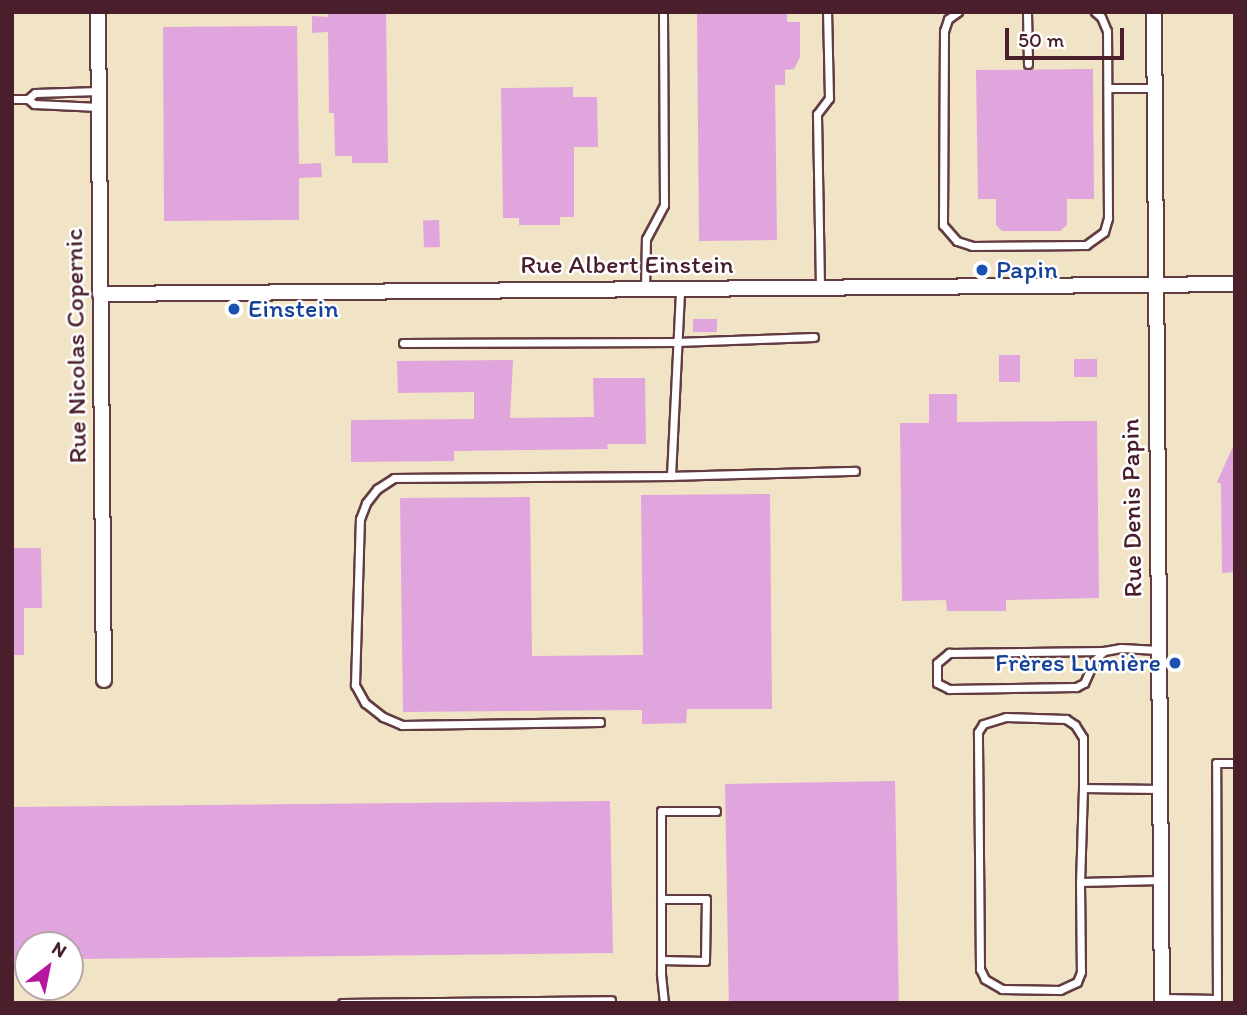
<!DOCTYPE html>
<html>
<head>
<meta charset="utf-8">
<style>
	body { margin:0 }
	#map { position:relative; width:1247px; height:1015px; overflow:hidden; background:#f1e3c6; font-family:Itim,sans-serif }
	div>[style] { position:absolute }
	.building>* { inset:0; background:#e0a5dc; transform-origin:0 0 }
	.roads { filter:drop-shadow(2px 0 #633c42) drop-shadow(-2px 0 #633c42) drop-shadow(0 2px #633c42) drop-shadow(0 -2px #633c42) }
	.service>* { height:7px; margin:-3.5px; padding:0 3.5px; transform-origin:3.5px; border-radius:3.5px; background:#fff }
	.minor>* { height:14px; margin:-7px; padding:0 7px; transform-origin:7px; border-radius:7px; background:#fff }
	.dots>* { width:19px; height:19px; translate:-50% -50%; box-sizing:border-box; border:4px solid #fff; border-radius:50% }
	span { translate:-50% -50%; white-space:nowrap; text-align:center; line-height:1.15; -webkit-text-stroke:5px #fff; paint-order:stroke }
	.street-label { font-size:26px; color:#4a1f2b }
	.transit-label { font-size:26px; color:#164399 }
	.left { translate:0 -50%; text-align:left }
	.right { translate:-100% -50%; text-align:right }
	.frame { position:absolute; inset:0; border:14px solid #4a1f2b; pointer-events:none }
	.north { position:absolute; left:14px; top:931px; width:70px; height:70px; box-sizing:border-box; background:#fff; border:2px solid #b7a5aa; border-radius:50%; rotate:32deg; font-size:19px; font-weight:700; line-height:28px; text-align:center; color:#4a1f2b }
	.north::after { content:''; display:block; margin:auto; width:24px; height:32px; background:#b5179e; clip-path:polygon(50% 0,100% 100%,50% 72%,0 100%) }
	.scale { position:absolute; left:1005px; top:28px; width:119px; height:32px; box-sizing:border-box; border:4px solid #4a1f2b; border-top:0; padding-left:9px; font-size:21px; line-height:24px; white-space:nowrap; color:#4a1f2b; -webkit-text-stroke:5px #fff; paint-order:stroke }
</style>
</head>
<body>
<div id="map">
	<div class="building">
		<div style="clip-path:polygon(328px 12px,386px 12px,388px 163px,352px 163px,352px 156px,335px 156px,334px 113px,329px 113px,328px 32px,312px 33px,312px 16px,328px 17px)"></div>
		<div style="clip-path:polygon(697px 12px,787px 12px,787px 22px,800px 22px,800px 57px,794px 69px,785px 70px,785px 85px,775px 85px,777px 240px,699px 241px)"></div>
		<div style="clip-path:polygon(297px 26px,299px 164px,321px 163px,322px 177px,299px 178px,299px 220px,164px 221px,163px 27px)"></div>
		<div style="clip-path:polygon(1093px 69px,1094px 199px,1067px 199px,1067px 225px,1060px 231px,1002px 231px,996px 225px,996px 199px,978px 199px,976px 70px)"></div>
		<div style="clip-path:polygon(573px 87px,573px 97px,597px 97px,598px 147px,574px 147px,574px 217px,560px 217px,560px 225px,519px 225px,519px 218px,503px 218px,501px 88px)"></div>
		<div style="left:439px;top:220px;width:27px;height:16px;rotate:88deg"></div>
		<div style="left:717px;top:319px;width:13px;height:24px;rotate:90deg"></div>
		<div style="left:999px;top:355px;width:21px;height:27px"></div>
		<div style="left:1074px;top:359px;width:23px;height:18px"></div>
		<div style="clip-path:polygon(513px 360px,510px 418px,594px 417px,593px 378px,645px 378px,646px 444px,607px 444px,608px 449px,454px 451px,454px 461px,351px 462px,351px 420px,474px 419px,474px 392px,398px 393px,397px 361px)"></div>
		<div style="clip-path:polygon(929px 394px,957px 394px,957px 422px,1097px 421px,1099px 598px,1006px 600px,1006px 611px,947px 611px,946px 600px,902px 601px,900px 423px,929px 423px)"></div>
		<div style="clip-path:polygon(1235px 442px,1235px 572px,1222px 573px,1221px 484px,1217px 482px)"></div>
		<div style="clip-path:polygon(770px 494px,772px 709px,687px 709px,686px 723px,642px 724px,642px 710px,403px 712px,400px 498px,530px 497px,532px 656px,643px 655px,641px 495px)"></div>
		<div style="clip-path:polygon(12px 548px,41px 548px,42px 608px,24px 608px,24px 655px,12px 655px)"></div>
		<div style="left:895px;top:781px;width:222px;height:170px;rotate:89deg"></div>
		<div style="clip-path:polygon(610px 801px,613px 953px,70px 959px,70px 945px,28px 945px,28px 959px,12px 959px,12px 807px)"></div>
	</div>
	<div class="roads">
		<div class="service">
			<div style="left:958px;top:12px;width:12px;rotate:145deg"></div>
			<div style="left:948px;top:19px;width:13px;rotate:108deg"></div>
			<div style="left:944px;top:31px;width:194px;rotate:90.3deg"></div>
			<div style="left:943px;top:225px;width:21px;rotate:49deg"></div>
			<div style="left:957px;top:241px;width:16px;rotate:18deg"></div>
			<div style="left:972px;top:246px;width:114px;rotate:-0.5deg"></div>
			<div style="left:1086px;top:245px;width:22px;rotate:-36deg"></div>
			<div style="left:1104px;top:232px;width:15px;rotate:-74deg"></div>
			<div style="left:1108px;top:218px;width:187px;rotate:-90.3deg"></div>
			<div style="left:1107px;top:31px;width:15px;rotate:-113deg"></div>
			<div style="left:1101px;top:17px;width:8px;rotate:-140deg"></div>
			<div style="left:1027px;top:12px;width:52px;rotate:88.9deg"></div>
			<div style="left:1108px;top:88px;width:46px"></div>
			<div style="left:12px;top:99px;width:16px"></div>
			<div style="left:28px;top:99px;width:8px;rotate:40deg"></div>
			<div style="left:34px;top:104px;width:65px;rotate:2.6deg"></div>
			<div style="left:28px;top:99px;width:9px;rotate:-41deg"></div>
			<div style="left:35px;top:93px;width:64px;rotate:-1.8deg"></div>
			<div style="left:820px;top:287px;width:173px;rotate:-91deg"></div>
			<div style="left:817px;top:114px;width:20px;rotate:-53deg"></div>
			<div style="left:829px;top:98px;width:86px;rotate:-91.3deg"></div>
			<div style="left:645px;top:289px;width:50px;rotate:-88.9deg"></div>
			<div style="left:646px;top:239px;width:38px;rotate:-62deg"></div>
			<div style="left:664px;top:205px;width:193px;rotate:-90.3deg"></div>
			<div style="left:403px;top:343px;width:274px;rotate:-0.2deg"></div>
			<div style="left:677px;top:342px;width:137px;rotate:-2.1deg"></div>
			<div style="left:671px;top:476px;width:184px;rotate:-1.6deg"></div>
			<div style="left:1104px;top:651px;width:14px;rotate:135deg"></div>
			<div style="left:1094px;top:661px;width:24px;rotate:114deg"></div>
			<div style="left:1084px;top:683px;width:9px;rotate:153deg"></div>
			<div style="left:1076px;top:687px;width:127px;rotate:179.1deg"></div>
			<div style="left:949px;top:689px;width:13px;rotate:-153deg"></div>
			<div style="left:937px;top:683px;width:20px;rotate:-90deg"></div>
			<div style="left:937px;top:663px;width:16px;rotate:-40deg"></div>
			<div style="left:949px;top:653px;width:155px;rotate:-0.7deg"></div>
			<div style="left:1104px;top:651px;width:17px;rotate:-10deg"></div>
			<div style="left:1121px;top:648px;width:37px;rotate:3deg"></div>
			<div style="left:600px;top:722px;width:198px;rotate:179.1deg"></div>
			<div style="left:402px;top:725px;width:21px;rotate:-157deg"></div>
			<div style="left:383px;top:717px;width:23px;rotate:-142deg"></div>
			<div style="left:365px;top:703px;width:21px;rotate:-119deg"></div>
			<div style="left:355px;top:685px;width:166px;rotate:-88.3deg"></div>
			<div style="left:360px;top:519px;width:17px;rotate:-69deg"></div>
			<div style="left:366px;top:503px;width:18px;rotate:-52deg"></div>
			<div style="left:377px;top:489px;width:20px;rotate:-33deg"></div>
			<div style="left:394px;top:478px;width:277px;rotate:-0.4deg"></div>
			<div style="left:671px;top:476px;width:187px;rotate:-87.2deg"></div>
			<div style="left:1160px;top:789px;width:77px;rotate:-179.3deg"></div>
			<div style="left:1083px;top:788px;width:94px;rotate:91.8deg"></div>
			<div style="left:1080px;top:882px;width:80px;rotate:-1.4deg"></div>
			<div style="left:1080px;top:882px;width:90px;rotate:89.4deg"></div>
			<div style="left:1081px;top:972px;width:11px;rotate:112deg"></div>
			<div style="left:1077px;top:982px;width:19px;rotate:155deg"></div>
			<div style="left:1060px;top:990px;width:58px;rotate:-179deg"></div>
			<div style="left:1002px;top:989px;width:20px;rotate:-150deg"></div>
			<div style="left:985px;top:979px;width:11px;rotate:-117deg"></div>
			<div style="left:980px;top:969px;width:237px;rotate:-90.5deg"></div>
			<div style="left:978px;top:732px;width:9px;rotate:-58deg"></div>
			<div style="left:983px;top:724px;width:24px;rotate:-17deg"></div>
			<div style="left:1006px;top:717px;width:60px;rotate:1.9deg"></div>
			<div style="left:1066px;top:719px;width:11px;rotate:34deg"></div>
			<div style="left:1075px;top:725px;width:15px;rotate:58deg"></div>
			<div style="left:1083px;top:738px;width:50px;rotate:90deg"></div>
			<div style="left:661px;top:960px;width:44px;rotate:1.3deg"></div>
			<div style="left:705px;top:961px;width:62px;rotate:-89.1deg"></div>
			<div style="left:706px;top:899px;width:45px;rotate:180deg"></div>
			<div style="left:1162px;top:998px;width:55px;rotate:1deg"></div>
			<div style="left:342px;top:1003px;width:269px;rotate:-0.6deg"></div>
			<div style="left:664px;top:1003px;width:30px;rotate:-96deg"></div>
			<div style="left:661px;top:973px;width:162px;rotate:-90deg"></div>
			<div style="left:661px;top:811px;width:55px"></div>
			<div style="left:1217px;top:1003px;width:240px;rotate:-90.2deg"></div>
			<div style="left:1216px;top:763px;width:19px"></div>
		</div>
		<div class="minor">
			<div style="left:98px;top:12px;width:668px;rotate:89.49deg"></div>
			<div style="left:1154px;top:12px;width:991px;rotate:89.54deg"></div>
			<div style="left:100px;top:294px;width:1135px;rotate:-0.5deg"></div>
		</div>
	</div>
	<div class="dots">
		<div style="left:982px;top:270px;background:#1a4fb4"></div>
		<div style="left:234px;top:309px;background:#1a4fb4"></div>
		<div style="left:1175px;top:663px;background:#1a4fb4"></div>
	</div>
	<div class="street-label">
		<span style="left:627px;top:265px">Rue Albert Einstein</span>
		<span style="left:76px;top:346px;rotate:-91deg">Rue Nicolas Copernic</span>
		<span style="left:1132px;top:508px;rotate:-91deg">Rue Denis Papin</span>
	</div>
	<div class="transit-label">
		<span class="left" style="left:996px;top:270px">Papin</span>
		<span class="left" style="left:248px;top:309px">Einstein</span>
		<span class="right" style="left:1161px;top:663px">Frères Lumière</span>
	</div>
	<div class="frame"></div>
	<div class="north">N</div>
	<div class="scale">50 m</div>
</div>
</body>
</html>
